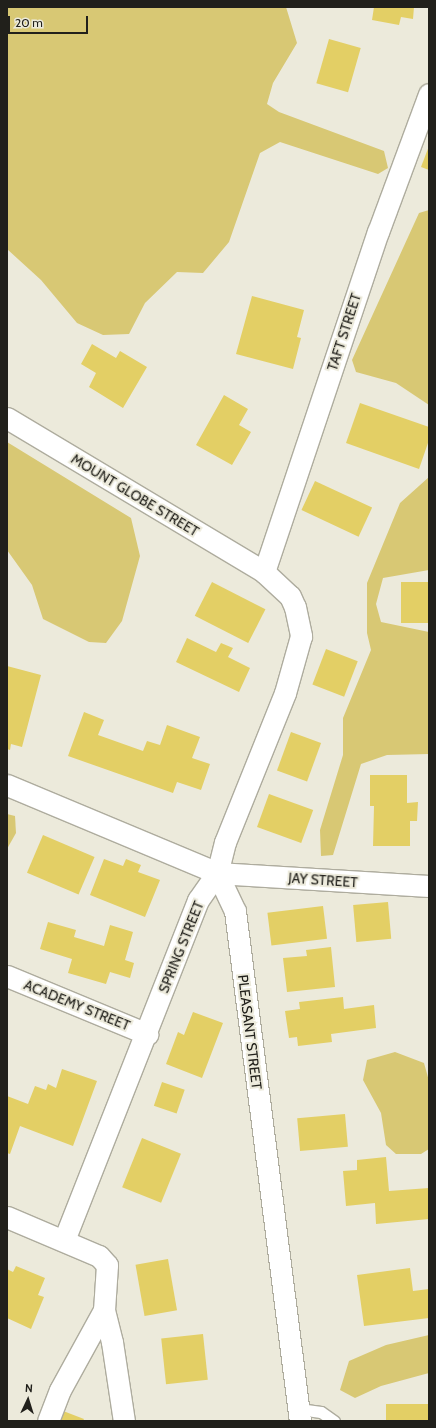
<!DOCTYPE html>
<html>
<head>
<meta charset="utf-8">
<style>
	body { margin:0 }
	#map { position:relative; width:436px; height:1428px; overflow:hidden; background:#eceadb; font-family:Cabin,sans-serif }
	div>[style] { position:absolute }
	.green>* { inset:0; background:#d8c874 }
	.building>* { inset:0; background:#e3cf65; transform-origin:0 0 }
	.roads { filter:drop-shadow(1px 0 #aeac9e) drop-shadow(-1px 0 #aeac9e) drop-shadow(0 1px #aeac9e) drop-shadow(0 -1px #aeac9e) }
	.lane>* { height:11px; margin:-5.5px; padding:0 5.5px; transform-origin:5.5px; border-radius:5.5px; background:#fff }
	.street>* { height:21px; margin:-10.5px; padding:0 10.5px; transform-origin:10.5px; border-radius:10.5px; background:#fff }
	span { translate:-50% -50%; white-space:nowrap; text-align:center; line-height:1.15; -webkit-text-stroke:4px #eceadb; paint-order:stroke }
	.street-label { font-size:14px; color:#21201b }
	.frame { position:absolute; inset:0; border:8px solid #21201b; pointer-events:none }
	.north { position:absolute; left:8px; top:1380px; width:40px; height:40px; -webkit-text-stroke:3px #eceadb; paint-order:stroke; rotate:4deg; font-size:11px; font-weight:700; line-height:16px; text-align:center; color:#21201b }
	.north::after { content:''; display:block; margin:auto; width:14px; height:18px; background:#21201b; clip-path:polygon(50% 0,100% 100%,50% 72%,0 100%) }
	.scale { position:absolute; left:8px; top:16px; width:80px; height:18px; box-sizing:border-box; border:2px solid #21201b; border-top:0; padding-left:5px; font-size:12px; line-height:14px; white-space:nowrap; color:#21201b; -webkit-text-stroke:3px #eceadb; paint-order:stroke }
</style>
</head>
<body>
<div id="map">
	<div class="green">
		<div style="clip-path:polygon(7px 7px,286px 7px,297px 43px,273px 83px,267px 104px,279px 112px,384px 151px,388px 168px,378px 174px,280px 142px,260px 153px,229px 242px,203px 273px,177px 272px,145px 303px,129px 334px,103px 335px,77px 323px,41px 280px,7px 249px)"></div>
		<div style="clip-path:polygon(429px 210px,429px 405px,396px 383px,356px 372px,352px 360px,419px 213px)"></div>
		<div style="clip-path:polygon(7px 442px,131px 518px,140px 556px,122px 621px,106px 643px,89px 642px,43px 619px,32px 585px,7px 550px)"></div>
		<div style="clip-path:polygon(429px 477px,429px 570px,383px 578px,376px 604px,381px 622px,429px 632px,429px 754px,387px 755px,361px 764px,333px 855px,321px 856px,320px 830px,343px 755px,343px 718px,371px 650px,367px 633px,367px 583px,400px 503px)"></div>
		<div style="clip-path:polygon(7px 814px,15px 816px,16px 833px,7px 849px)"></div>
		<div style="clip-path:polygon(395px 1052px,424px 1063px,429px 1081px,429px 1149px,421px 1154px,396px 1154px,386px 1145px,381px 1113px,363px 1080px,367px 1060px)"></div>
		<div style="clip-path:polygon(429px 1335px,429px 1373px,381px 1386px,355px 1398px,340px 1390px,349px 1361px,386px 1345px)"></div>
	</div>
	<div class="building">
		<div style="clip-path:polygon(374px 7px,414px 7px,413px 19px,401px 17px,399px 25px,372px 20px)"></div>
		<div style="left:329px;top:39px;width:33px;height:46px;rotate:16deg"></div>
		<div style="clip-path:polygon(429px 146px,429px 170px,421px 167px)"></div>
		<div style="clip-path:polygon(252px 296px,304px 310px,297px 337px,301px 338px,293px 369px,236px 354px)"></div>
		<div style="clip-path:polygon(92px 344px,116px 358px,120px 351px,147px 367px,123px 408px,89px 387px,96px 373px,81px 364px)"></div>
		<div style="clip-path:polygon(224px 395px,248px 409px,239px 425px,251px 432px,232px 465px,196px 445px)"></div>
		<div style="clip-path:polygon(360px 403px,429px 427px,429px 440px,419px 469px,346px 443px)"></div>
		<div style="left:315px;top:481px;width:63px;height:32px;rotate:25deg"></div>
		<div style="left:212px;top:582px;width:60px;height:38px;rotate:27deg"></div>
		<div style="left:429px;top:582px;width:41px;height:28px;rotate:90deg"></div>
		<div style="clip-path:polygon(187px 638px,216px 652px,221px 643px,233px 648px,228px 657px,250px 668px,239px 692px,176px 662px)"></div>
		<div style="left:326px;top:649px;width:34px;height:38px;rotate:21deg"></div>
		<div style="clip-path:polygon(7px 666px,41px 675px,22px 747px,11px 744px,10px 750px,7px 749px)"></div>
		<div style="clip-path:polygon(84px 712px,104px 720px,98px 735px,143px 751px,147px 741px,160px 745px,167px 725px,200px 737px,192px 758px,210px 764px,201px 790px,177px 782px,173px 793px,68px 756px)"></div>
		<div style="left:291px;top:732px;width:32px;height:41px;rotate:20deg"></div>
		<div style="clip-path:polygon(370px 775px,407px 775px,407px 803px,418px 802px,417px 821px,410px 821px,410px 846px,373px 846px,374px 806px,370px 806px)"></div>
		<div style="left:269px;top:794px;width:47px;height:35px;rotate:20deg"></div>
		<div style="left:43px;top:835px;width:56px;height:41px;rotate:23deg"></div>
		<div style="clip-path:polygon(104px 859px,123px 866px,126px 859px,141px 865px,138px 872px,160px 880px,145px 917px,90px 895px)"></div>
		<div style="left:388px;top:902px;width:37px;height:35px;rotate:85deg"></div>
		<div style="left:323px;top:906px;width:33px;height:56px;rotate:83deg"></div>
		<div style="clip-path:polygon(48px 922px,76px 930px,74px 937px,104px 946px,110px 925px,133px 932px,125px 960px,134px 963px,130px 978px,110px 972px,106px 984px,68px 973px,72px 959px,40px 949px)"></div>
		<div style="clip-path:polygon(331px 947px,335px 987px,287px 992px,283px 958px,307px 956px,306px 950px)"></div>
		<div style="clip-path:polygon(343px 997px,344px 1009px,374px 1005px,376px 1028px,331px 1034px,332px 1042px,298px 1046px,297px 1037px,289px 1038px,285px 1011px,300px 1009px,299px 1002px)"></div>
		<div style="clip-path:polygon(193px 1012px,223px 1023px,202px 1078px,166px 1064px,178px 1032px,184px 1035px)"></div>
		<div style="clip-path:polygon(62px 1069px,97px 1081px,73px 1146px,20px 1126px,10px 1154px,7px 1153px,7px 1096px,28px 1104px,35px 1086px,46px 1090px,48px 1084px,56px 1088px)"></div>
		<div style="left:162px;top:1082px;width:24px;height:25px;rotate:19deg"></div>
		<div style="left:345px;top:1114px;width:33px;height:48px;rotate:85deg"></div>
		<div style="left:142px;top:1138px;width:42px;height:53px;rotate:22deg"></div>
		<div style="clip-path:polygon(386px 1157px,389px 1191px,429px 1188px,429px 1219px,376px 1224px,375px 1203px,346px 1206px,343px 1171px,357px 1170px,357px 1160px)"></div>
		<div style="left:168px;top:1259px;width:52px;height:33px;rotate:80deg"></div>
		<div style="clip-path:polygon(16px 1266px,45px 1278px,38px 1295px,44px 1297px,31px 1329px,7px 1318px,7px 1269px,13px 1272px)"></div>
		<div style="clip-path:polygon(410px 1268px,413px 1291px,429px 1289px,429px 1318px,364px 1326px,357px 1275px)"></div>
		<div style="left:203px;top:1334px;width:46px;height:42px;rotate:84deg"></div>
		<div style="left:429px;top:1404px;width:17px;height:43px;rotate:90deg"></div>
		<div style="clip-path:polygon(58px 1409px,84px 1419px,83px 1421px,53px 1421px)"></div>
	</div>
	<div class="roads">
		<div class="lane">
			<div style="left:299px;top:1409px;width:22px;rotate:8deg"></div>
			<div style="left:321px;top:1412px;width:16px;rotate:35deg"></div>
		</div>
		<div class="street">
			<div style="left:7px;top:418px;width:300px;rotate:30.9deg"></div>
			<div style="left:264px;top:572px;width:35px;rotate:43deg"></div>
			<div style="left:290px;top:596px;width:12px;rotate:66deg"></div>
			<div style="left:295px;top:607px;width:30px;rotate:78deg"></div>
			<div style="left:301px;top:636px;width:59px;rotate:105.7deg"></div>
			<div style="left:285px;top:693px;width:161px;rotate:111.9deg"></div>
			<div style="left:225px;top:842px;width:32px;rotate:104deg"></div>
			<div style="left:217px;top:873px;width:33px;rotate:125deg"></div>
			<div style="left:198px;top:900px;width:365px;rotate:111.5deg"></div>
			<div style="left:264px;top:572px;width:359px;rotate:-71.5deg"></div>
			<div style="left:378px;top:232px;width:147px;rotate:-69.7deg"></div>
			<div style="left:7px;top:785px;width:228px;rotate:22.7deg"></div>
			<div style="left:217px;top:873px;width:212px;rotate:3.5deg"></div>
			<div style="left:217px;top:873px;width:42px;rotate:64.7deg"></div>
			<div style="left:235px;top:911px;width:514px;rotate:82.74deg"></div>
			<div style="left:7px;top:976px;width:152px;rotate:22.5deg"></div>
			<div style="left:7px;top:1217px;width:100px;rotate:23deg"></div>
			<div style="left:99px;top:1256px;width:12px;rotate:48deg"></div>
			<div style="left:107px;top:1265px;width:45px;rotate:93.8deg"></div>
			<div style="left:104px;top:1310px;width:33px;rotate:76deg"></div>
			<div style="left:112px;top:1342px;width:80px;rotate:81.4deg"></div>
			<div style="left:48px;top:1421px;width:33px;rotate:-69deg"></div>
			<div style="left:60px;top:1390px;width:91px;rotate:-61.2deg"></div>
		</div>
	</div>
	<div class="street-label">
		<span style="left:344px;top:332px;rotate:-72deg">TAFT STREET</span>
		<span style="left:135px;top:495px;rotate:31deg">MOUNT GLOBE STREET</span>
		<span style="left:323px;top:880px;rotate:4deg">JAY STREET</span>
		<span style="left:181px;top:947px;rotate:-68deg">SPRING STREET</span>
		<span style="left:77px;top:1005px;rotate:22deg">ACADEMY STREET</span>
		<span style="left:250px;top:1032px;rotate:83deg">PLEASANT STREET</span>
	</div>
	<div class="frame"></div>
	<div class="north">N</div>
	<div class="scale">20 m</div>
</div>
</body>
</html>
